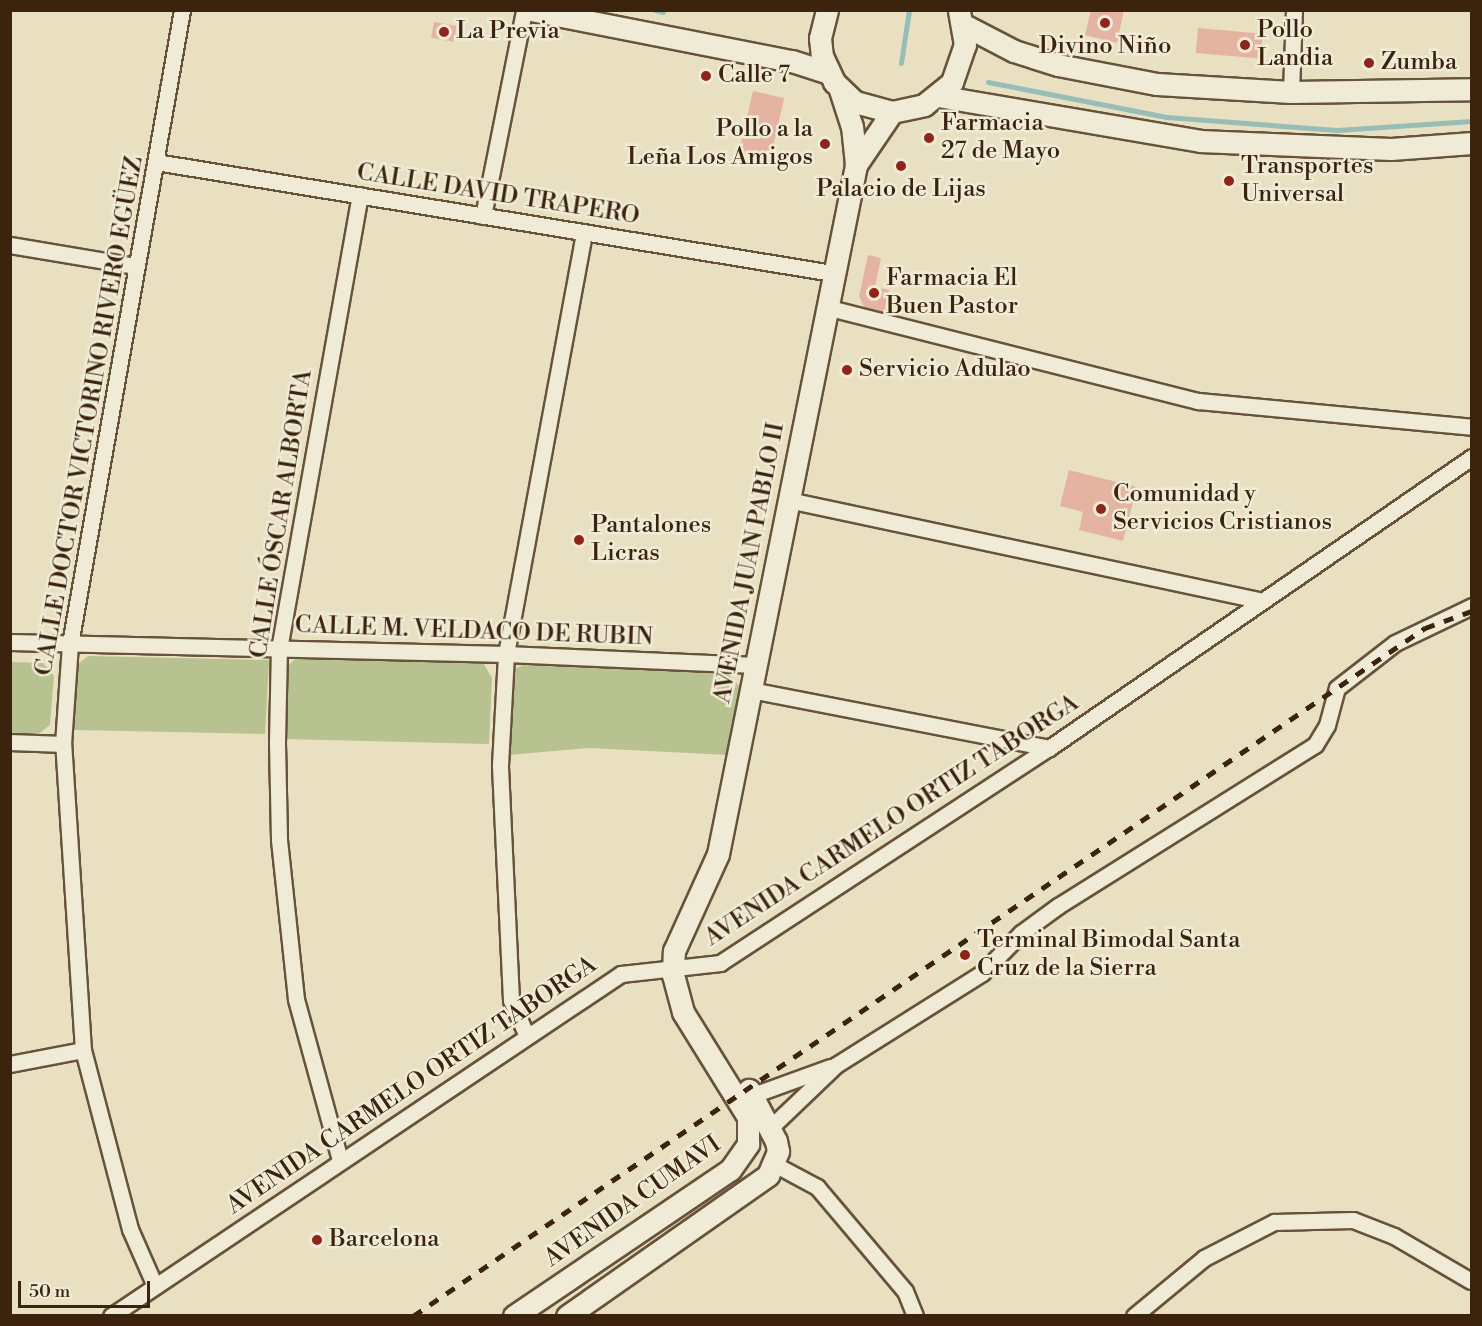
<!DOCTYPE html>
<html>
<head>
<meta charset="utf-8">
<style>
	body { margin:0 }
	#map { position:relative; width:1482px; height:1326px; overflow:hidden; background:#e8e0c1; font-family:"Libre Bodoni",serif }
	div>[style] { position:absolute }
	.green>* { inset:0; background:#b8c291 }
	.stream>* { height:5px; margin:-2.5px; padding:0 2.5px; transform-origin:2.5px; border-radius:2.5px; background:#97bdb6 }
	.building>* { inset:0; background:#e5b3a2; transform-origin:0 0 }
	.roads { filter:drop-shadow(2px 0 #67523a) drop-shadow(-2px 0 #67523a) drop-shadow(0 2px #67523a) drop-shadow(0 -2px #67523a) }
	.street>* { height:15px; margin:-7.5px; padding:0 7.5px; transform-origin:7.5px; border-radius:7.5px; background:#f0ebd7 }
	.secondary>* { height:21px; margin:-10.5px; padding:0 10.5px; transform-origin:10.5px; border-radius:10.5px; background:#f0ebd7 }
	.rail>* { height:4.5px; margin-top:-2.25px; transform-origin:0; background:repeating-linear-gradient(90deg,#3c230d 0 10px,transparent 0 20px) }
	.dots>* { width:16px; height:16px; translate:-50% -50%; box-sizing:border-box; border:3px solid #f0ebd7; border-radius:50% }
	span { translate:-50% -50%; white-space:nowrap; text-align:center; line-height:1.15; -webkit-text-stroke:5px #f0ebd7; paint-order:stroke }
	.poi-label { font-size:24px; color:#3c230d }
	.left { translate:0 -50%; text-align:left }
	.right { translate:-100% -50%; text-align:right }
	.street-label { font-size:24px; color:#3c230d }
	.frame { position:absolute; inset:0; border:12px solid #3c230d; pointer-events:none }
	.scale { position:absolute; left:18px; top:1281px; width:132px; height:27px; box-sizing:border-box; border:3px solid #3c230d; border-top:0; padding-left:8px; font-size:18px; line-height:21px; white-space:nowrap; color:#3c230d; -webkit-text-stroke:4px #f0ebd7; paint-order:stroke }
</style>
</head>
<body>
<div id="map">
	<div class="green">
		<div style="clip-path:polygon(300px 655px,482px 661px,492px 678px,489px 744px,284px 739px,286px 667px)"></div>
		<div style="clip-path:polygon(88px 656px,269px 660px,265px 734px,74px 730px,77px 665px)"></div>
		<div style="clip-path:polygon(11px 662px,43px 663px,54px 676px,50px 725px,36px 736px,11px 736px)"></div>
		<div style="clip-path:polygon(523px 665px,725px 670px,740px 687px,728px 755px,589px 748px,507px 755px,513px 670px)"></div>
	</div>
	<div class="stream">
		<div style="left:655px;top:10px;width:8px;rotate:14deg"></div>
		<div style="left:901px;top:63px;width:54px;rotate:-81.4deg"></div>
		<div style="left:988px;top:82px;width:182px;rotate:11.1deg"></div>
		<div style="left:1167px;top:117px;width:170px;rotate:4.4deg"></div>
		<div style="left:1337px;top:130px;width:135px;rotate:-3.8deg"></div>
	</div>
	<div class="building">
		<div style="clip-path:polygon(1091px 10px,1124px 10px,1117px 43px,1085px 35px)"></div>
		<div style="left:434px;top:22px;width:23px;height:16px;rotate:10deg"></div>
		<div style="left:1198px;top:28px;width:65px;height:25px;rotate:5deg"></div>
		<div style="left:753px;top:91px;width:32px;height:65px;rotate:13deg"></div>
		<div style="clip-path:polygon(868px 255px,881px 258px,875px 287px,889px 290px,884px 312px,864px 307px,859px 296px)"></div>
		<div style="clip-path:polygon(1069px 470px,1137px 487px,1123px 541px,1079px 530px,1083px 512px,1060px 506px)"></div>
	</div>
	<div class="roads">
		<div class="street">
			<div style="left:1291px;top:92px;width:82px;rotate:-87.9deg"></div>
			<div style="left:156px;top:162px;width:685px;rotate:9.32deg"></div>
			<div style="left:483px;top:216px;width:210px;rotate:-78.7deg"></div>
			<div style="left:10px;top:245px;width:128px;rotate:9.5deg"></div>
			<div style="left:826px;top:307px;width:384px;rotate:14.2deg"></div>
			<div style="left:1198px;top:401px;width:275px;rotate:5.4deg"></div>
			<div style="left:788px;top:500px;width:481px;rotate:12deg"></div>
			<div style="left:10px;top:642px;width:496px;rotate:1.4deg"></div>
			<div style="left:506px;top:654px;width:250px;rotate:2.5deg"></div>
			<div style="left:751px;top:690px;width:304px;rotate:11deg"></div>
			<div style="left:10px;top:742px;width:53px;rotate:2.2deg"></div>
			<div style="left:526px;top:1034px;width:37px;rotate:-114deg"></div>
			<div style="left:511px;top:1000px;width:235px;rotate:-92.7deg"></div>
			<div style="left:500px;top:765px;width:111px;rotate:-86.9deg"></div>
			<div style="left:506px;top:654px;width:429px;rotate:-79.5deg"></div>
			<div style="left:10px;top:1064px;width:74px;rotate:-10.9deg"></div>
			<div style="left:753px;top:1095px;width:82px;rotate:-20deg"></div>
			<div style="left:770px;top:1128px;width:91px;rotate:-43.7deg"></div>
			<div style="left:836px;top:1065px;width:173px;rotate:-32.2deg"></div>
			<div style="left:982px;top:973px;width:56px;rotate:-45.7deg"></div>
			<div style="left:1021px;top:933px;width:46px;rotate:-36.1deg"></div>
			<div style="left:1058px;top:906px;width:303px;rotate:-32.1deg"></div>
			<div style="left:1315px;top:745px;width:23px;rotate:-59deg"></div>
			<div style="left:1327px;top:725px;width:38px;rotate:-75deg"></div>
			<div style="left:1337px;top:688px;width:73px;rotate:-37.8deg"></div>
			<div style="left:1395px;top:643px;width:85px;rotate:-25.7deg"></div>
			<div style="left:340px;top:1160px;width:167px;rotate:-105.3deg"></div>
			<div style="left:296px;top:999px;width:161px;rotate:-96.1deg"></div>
			<div style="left:279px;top:839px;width:97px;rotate:-91.2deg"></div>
			<div style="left:277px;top:742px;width:93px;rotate:-88.8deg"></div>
			<div style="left:279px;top:649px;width:461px;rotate:-79.9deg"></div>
			<div style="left:774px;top:1164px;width:49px;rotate:28.1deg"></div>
			<div style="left:817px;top:1187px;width:136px;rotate:49.8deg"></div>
			<div style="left:905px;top:1291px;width:27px;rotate:68deg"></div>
			<div style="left:155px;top:1286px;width:62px;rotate:-113.7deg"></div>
			<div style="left:130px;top:1229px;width:185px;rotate:-104.7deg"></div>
			<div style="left:83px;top:1050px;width:307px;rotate:-93.7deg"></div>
			<div style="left:63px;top:744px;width:100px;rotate:-86deg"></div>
			<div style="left:70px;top:644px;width:644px;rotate:-79.98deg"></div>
			<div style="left:111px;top:1316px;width:614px;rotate:-33.85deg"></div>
			<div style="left:621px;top:974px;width:100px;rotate:-6.3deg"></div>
			<div style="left:720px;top:963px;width:393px;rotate:-33.2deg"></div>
			<div style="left:1049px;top:748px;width:513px;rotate:-34.53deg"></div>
			<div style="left:1134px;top:1316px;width:91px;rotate:-39.6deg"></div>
			<div style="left:1204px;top:1258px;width:79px;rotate:-27.2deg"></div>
			<div style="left:1274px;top:1222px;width:79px;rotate:-1.5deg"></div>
			<div style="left:1353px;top:1220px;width:44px;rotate:21.3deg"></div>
			<div style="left:1394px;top:1236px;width:89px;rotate:30.3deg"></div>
		</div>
		<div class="secondary">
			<div style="left:531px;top:10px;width:266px;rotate:11.1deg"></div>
			<div style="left:792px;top:61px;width:38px;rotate:18deg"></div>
			<div style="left:827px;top:10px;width:29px;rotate:104deg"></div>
			<div style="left:820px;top:38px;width:18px;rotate:84deg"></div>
			<div style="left:822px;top:56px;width:29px;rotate:65deg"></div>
			<div style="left:834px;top:82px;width:29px;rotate:44deg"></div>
			<div style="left:855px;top:102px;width:38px;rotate:15deg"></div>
			<div style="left:892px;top:112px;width:33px;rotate:-12deg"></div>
			<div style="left:924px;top:105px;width:36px;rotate:-39deg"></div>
			<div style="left:952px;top:82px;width:39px;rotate:-71deg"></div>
			<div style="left:965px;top:45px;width:36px;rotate:-100deg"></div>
			<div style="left:964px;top:25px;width:56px;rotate:27.5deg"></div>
			<div style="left:1014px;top:51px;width:46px;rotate:17.7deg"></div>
			<div style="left:1058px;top:65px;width:101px;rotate:10.9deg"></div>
			<div style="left:1157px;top:84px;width:134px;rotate:3.4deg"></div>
			<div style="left:1291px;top:92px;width:181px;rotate:-0.9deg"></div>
			<div style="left:840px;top:90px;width:38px;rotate:72deg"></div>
			<div style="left:852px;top:126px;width:38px;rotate:84deg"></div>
			<div style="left:938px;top:96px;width:266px;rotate:9.7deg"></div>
			<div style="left:1200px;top:141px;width:191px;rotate:2.4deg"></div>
			<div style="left:1391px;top:149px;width:81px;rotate:-4.2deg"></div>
			<div style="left:514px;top:1316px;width:261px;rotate:-34.1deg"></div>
			<div style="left:730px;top:1170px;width:32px;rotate:-55deg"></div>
			<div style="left:748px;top:1144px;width:27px;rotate:-90deg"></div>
			<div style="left:748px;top:1117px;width:123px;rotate:-121.8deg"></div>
			<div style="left:683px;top:1012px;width:38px;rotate:-105deg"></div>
			<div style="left:673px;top:975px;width:24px;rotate:-88deg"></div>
			<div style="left:674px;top:951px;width:107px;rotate:-65.6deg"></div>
			<div style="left:718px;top:854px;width:703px;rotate:-78.67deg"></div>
			<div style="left:856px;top:165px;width:64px;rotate:-55.8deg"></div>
			<div style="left:567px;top:1316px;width:246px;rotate:-35deg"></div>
			<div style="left:768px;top:1175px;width:26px;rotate:-67deg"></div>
			<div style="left:778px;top:1151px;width:10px;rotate:-101deg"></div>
			<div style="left:776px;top:1141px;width:58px;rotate:-117.9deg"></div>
		</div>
	</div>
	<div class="rail">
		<div style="left:413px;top:1316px;width:1224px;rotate:-34.21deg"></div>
		<div style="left:1425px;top:628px;width:50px;rotate:-19.9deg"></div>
	</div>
	<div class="dots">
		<div style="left:1105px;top:23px;background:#8f2418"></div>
		<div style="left:444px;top:32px;background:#8f2418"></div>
		<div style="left:1245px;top:45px;background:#8f2418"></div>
		<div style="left:1369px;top:63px;background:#8f2418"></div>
		<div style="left:706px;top:76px;background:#8f2418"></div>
		<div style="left:929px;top:138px;background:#8f2418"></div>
		<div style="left:825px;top:144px;background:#8f2418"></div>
		<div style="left:901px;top:166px;background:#8f2418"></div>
		<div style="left:1229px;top:181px;background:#8f2418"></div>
		<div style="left:874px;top:293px;background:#8f2418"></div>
		<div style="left:847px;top:370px;background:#8f2418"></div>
		<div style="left:1101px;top:509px;background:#8f2418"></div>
		<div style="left:579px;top:540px;background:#8f2418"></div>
		<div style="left:965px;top:955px;background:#8f2418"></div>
		<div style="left:317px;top:1240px;background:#8f2418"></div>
	</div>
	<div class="poi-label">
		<span class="left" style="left:1257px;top:45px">Pollo<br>Landia</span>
		<span class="left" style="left:456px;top:32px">La Previa</span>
		<span style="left:1105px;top:47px">Divino Niño</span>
		<span class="left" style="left:1381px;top:63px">Zumba</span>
		<span class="left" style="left:718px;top:76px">Calle 7</span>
		<span class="left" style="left:941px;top:138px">Farmacia<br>27 de Mayo</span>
		<span class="right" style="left:813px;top:144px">Pollo a la<br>Leña Los Amigos</span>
		<span class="left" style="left:1241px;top:181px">Transportes<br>Universal</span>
		<span style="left:901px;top:190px">Palacio de Lijas</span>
		<span class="left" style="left:886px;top:293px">Farmacia El<br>Buen Pastor</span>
		<span class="left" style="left:859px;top:370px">Servicio Adulao</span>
		<span class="left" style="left:1113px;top:509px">Comunidad y<br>Servicios Cristianos</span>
		<span class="left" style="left:591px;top:540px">Pantalones<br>Licras</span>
		<span class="left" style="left:977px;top:955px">Terminal Bimodal Santa<br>Cruz de la Sierra</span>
		<span class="left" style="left:329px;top:1240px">Barcelona</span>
	</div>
	<div class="street-label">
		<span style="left:498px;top:195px;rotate:9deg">CALLE DAVID TRAPERO</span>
		<span style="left:90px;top:416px;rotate:-80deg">CALLE DOCTOR VICTORINO RIVERO EGÜEZ</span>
		<span style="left:282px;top:514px;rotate:-81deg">CALLE ÓSCAR ALBORTA</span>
		<span style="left:750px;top:563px;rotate:-79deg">AVENIDA JUAN PABLO II</span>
		<span style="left:474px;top:632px;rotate:2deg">CALLE M. VELDACO DE RUBIN</span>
		<span style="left:892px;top:821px;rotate:-33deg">AVENIDA CARMELO ORTIZ TABORGA</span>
		<span style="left:412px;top:1086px;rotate:-34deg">AVENIDA CARMELO ORTIZ TABORGA</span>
		<span style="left:633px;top:1202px;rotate:-35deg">AVENIDA CUMAVI</span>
	</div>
	<div class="frame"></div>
	<div class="scale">50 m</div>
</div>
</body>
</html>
